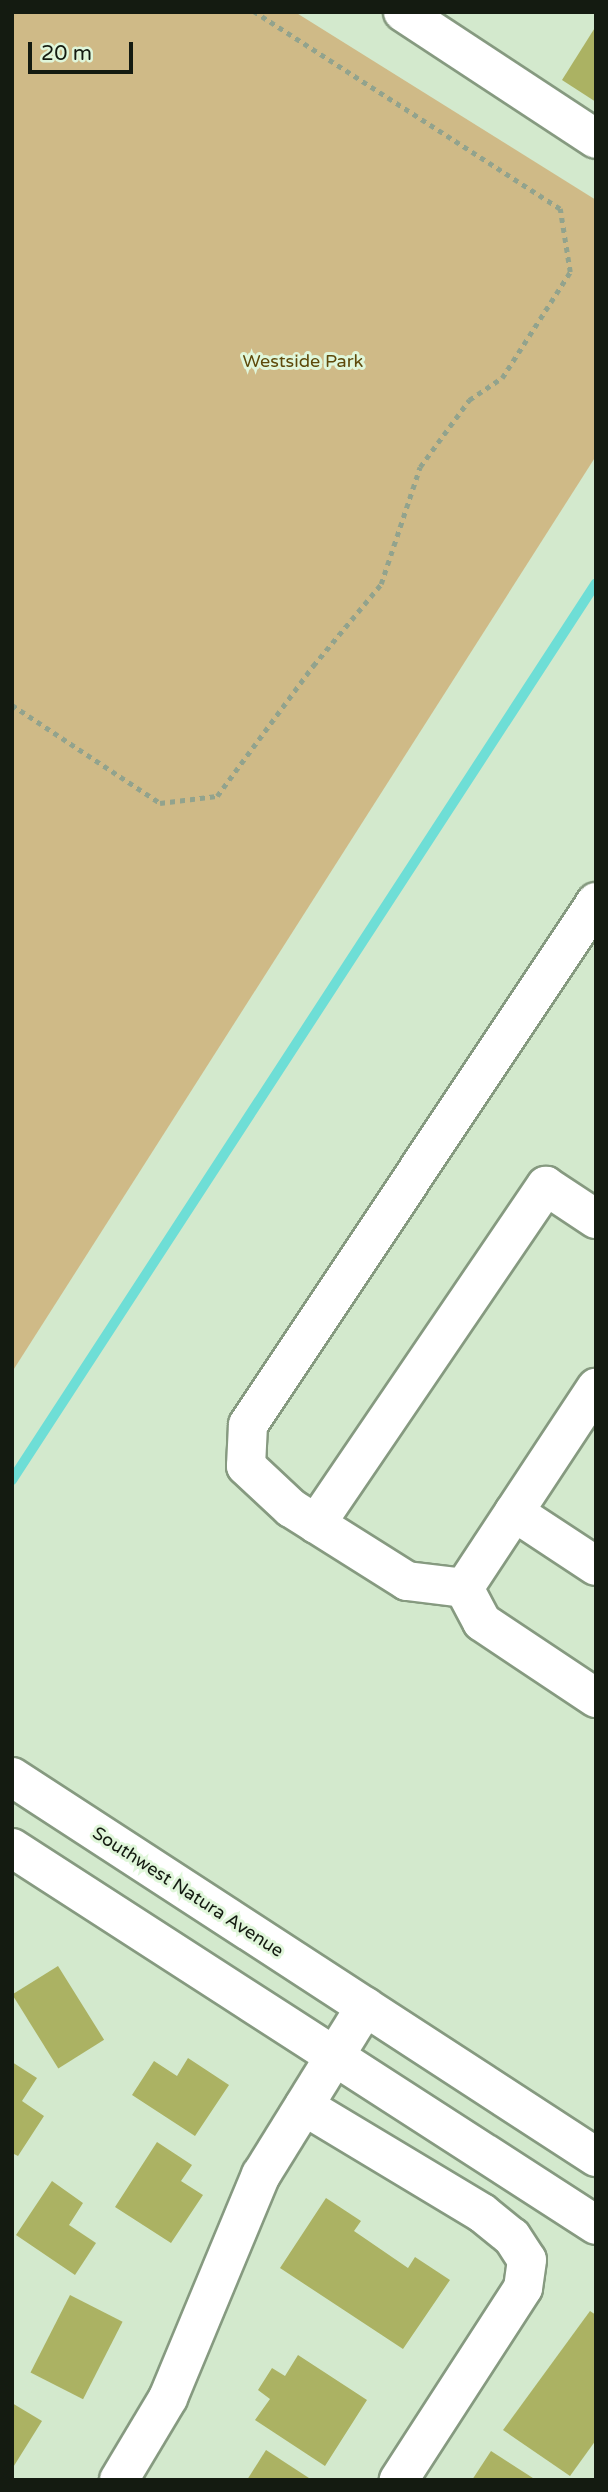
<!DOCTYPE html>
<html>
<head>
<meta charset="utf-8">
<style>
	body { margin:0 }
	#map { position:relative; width:608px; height:2492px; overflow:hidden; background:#d3e9cd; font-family:"Varela Round",sans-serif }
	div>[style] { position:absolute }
	.green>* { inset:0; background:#cfba87 }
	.stream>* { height:10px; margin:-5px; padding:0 5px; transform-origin:5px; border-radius:5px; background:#6eded6 }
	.building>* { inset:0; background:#abb263; transform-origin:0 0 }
	.path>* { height:4.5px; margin-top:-2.25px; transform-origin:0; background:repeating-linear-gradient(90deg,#92a38d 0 5px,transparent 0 10px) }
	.roads { filter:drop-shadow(2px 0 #869a80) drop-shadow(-2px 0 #869a80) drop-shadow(0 2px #869a80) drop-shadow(0 -2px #869a80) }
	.minor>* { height:38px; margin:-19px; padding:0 19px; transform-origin:19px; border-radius:19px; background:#fff }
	span { translate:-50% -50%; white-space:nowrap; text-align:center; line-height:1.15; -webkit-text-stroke:6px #e0f6da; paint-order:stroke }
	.park-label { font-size:18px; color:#5e490a }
	.street-label { font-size:18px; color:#141b11 }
	.frame { position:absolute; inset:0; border:14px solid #141b11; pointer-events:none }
	.scale { position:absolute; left:28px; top:42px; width:105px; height:32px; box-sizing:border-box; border:4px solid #141b11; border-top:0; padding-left:9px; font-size:21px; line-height:24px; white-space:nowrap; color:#141b11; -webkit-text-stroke:5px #e0f6da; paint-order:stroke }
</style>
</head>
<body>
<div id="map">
	<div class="green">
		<div style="clip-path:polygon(12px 12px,295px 12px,596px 200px,596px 456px,12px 1372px)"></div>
	</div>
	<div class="stream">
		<div style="left:12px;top:1480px;width:1070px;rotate:-56.93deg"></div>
	</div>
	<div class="building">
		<div style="clip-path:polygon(596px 26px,596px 102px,562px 80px)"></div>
		<div style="left:58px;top:1966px;width:87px;height:54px;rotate:58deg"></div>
		<div style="clip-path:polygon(188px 2058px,229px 2085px,195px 2136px,132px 2095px,154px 2061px,177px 2076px)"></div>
		<div style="clip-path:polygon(12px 2062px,37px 2078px,22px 2101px,44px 2116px,18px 2156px,12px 2153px)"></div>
		<div style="clip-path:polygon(157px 2142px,192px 2165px,181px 2181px,203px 2195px,171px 2243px,115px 2207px)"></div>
		<div style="clip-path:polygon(52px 2181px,83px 2203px,69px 2225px,96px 2243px,75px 2275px,16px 2235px)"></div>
		<div style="clip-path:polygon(326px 2198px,361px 2221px,354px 2231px,408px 2268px,415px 2257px,450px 2280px,403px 2349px,280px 2268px)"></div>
		<div style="left:70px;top:2295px;width:59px;height:87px;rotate:27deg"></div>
		<div style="clip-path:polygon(590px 2311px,596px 2315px,596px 2440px,570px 2476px,503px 2430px)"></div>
		<div style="clip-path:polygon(298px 2355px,367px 2400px,325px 2466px,255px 2420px,270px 2399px,258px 2390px,272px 2368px,285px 2376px)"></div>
		<div style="clip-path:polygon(12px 2403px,42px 2421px,12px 2469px)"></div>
		<div style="clip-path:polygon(266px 2450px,312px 2480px,247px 2480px)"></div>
		<div style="clip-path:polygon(491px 2451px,536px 2480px,472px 2480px)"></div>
	</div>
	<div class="path">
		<div style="left:12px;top:705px;width:178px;rotate:33.5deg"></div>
		<div style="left:160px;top:803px;width:57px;rotate:-7deg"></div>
		<div style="left:217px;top:796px;width:162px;rotate:-53.6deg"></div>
		<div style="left:313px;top:666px;width:107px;rotate:-50.3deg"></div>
		<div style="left:381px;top:584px;width:123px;rotate:-71.6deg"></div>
		<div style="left:420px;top:467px;width:83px;rotate:-53.8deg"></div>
		<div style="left:469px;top:400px;width:40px;rotate:-34deg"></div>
		<div style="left:502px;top:378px;width:126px;rotate:-57.3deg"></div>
		<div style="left:570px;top:272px;width:64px;rotate:-99deg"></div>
		<div style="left:560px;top:209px;width:364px;rotate:-147.2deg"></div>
	</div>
	<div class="roads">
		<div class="minor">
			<div style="left:403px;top:12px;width:231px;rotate:33.3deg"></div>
			<div style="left:596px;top:902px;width:628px;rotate:123.64deg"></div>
			<div style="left:248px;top:1425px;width:41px;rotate:92.8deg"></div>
			<div style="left:246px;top:1466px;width:62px;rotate:43deg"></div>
			<div style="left:291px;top:1508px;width:137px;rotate:32.2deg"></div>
			<div style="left:407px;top:1581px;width:57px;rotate:7deg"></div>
			<div style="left:464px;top:1588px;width:240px;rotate:-56.6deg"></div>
			<div style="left:514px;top:1512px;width:98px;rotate:33.4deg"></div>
			<div style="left:316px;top:1524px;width:409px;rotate:-55.8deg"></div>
			<div style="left:546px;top:1186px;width:60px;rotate:33.4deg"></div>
			<div style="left:464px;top:1588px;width:38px;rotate:62deg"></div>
			<div style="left:482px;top:1622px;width:137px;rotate:33.7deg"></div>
			<div style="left:12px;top:1777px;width:697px;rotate:33.05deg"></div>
			<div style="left:12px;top:1848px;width:695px;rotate:32.84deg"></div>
			<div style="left:304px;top:2106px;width:208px;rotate:31deg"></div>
			<div style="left:482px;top:2213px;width:38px;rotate:39deg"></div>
			<div style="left:512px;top:2237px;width:27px;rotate:57deg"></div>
			<div style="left:527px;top:2260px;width:28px;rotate:98deg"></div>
			<div style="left:523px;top:2288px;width:229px;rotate:122.9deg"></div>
			<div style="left:119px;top:2480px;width:96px;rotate:-59.1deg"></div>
			<div style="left:168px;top:2398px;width:242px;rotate:-67.4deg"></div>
			<div style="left:261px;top:2175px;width:198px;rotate:-58.2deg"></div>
		</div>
	</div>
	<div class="park-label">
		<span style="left:303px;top:361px">Westside Park</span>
	</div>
	<div class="street-label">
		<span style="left:188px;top:1892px;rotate:33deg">Southwest Natura Avenue</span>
	</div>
	<div class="frame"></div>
	<div class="scale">20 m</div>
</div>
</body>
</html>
